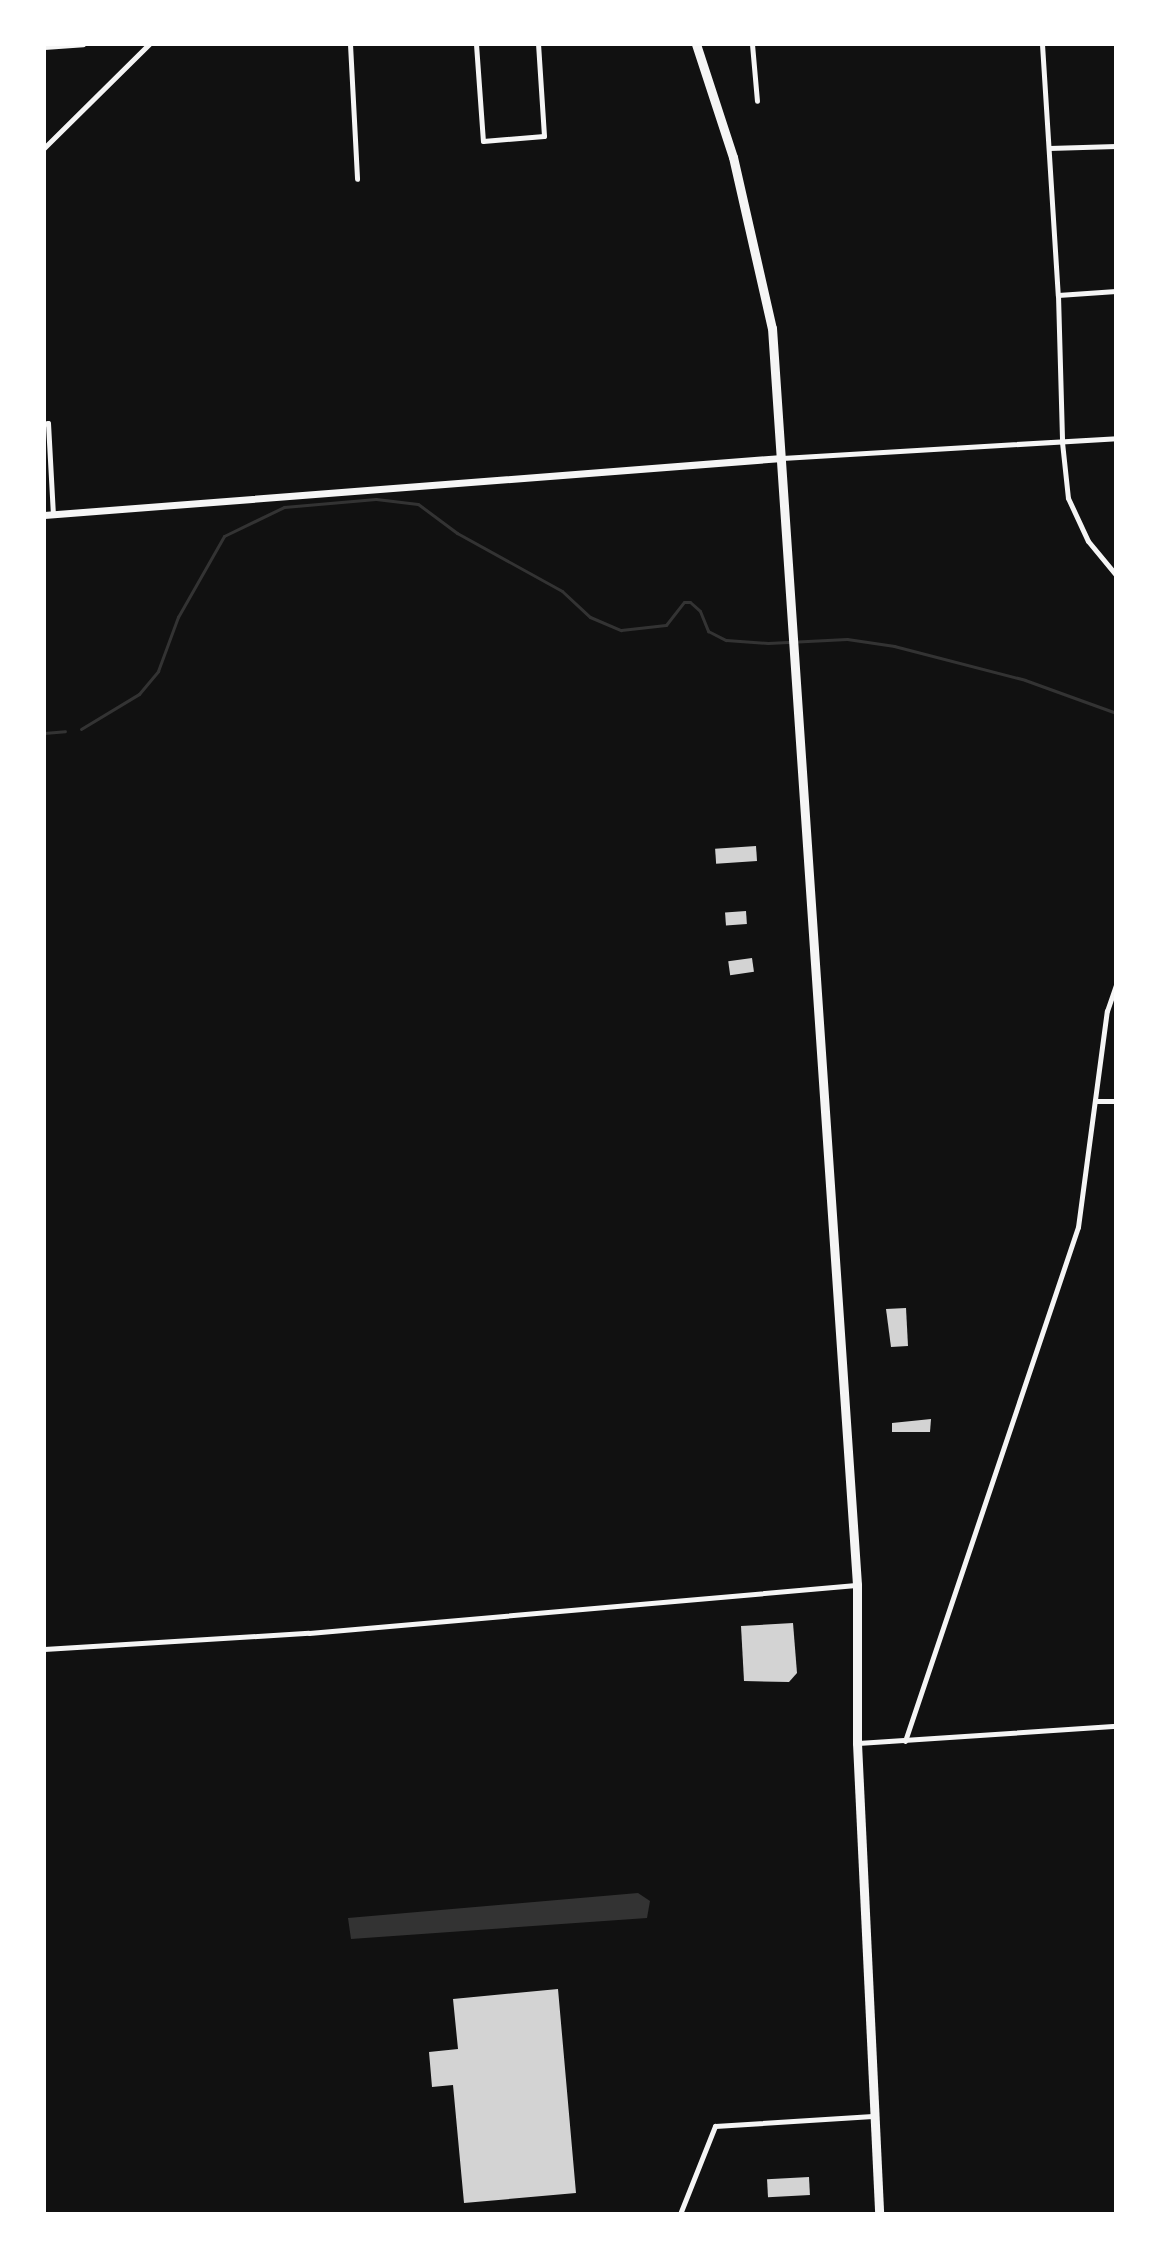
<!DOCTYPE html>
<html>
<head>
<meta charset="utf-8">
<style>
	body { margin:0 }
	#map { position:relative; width:1160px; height:2258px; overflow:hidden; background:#111; font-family:Signika,sans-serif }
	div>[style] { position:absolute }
	.water>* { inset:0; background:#333 }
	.stream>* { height:3px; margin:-1.5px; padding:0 1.5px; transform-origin:1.5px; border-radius:1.5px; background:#333 }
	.building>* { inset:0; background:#d3d3d3; transform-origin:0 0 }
	.minor>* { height:5px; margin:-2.5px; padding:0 2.5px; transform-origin:2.5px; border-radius:2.5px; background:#f5f5f5 }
	.tertiary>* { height:7px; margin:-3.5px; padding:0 3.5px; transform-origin:3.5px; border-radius:3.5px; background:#f5f5f5 }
	.trunk>* { height:9px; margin:-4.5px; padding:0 4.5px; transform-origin:4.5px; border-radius:4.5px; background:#f5f5f5 }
	span { translate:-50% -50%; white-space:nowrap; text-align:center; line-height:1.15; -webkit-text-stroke:8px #fff; paint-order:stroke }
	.frame { position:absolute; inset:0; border:46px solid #fff; pointer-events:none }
</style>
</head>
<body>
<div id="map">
	<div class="water">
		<div style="clip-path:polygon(638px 1893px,650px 1901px,647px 1918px,351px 1939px,348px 1918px)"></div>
	</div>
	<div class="stream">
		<div style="left:81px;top:729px;width:68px;rotate:-31.1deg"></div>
		<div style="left:139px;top:694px;width:30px;rotate:-50deg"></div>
		<div style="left:158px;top:671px;width:58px;rotate:-69.7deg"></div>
		<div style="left:178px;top:617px;width:93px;rotate:-60.4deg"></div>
		<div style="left:224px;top:536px;width:67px;rotate:-25.8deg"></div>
		<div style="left:284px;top:507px;width:92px;rotate:-5deg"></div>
		<div style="left:376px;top:499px;width:42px;rotate:6.8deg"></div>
		<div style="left:418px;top:504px;width:49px;rotate:36.6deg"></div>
		<div style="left:457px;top:533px;width:120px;rotate:28.9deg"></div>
		<div style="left:562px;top:591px;width:38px;rotate:43deg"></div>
		<div style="left:590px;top:617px;width:34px;rotate:23deg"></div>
		<div style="left:621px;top:630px;width:45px;rotate:-6.3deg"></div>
		<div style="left:666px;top:625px;width:29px;rotate:-52deg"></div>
		<div style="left:684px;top:602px;width:6px"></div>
		<div style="left:690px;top:602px;width:13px;rotate:42deg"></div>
		<div style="left:700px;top:611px;width:22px;rotate:68deg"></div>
		<div style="left:708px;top:631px;width:20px;rotate:27deg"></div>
		<div style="left:726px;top:640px;width:42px;rotate:4.1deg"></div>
		<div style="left:768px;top:643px;width:79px;rotate:-2.9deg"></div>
		<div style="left:847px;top:639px;width:48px;rotate:8.5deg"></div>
		<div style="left:894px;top:646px;width:135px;rotate:14.5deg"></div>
		<div style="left:1025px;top:680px;width:97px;rotate:19.9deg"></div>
		<div style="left:44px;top:733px;width:21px;rotate:-5deg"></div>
	</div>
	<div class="building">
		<div style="left:756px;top:846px;width:15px;height:41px;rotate:86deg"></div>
		<div style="left:746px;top:911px;width:13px;height:21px;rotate:86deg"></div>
		<div style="left:752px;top:958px;width:14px;height:24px;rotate:82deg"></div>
		<div style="clip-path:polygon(906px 1308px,908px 1346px,891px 1347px,886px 1309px)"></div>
		<div style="clip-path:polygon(931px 1419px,930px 1432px,892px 1432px,892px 1423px)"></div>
		<div style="clip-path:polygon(793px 1623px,797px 1673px,789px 1682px,744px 1681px,741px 1626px)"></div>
		<div style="clip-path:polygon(558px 1989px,576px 2193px,464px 2203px,453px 2085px,432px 2087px,429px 2052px,458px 2049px,453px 1999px)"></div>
		<div style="left:809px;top:2177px;width:18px;height:42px;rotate:87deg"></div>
	</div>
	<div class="minor">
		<div style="left:350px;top:44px;width:135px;rotate:87deg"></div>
		<div style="left:476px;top:44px;width:97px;rotate:85.9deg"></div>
		<div style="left:483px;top:141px;width:61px;rotate:-4.7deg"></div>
		<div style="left:544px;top:136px;width:92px;rotate:-93.7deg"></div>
		<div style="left:752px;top:44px;width:57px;rotate:85deg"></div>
		<div style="left:1042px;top:44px;width:252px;rotate:86.4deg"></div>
		<div style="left:1058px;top:295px;width:147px;rotate:88.4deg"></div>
		<div style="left:1062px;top:442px;width:56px;rotate:83.9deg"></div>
		<div style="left:1068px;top:498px;width:47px;rotate:65.1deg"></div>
		<div style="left:1088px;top:541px;width:44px;rotate:50.5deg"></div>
		<div style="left:44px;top:47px;width:39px;rotate:-4deg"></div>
		<div style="left:44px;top:148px;width:148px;rotate:-44.7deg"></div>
		<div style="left:1049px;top:148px;width:67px;rotate:-1.7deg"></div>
		<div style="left:1058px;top:295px;width:58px;rotate:-3.9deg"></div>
		<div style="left:44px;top:424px;width:4px;rotate:-14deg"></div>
		<div style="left:48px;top:423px;width:91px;rotate:86.9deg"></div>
		<div style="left:782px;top:458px;width:335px;rotate:-3.4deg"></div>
		<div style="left:1096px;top:1101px;width:20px"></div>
		<div style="left:44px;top:1649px;width:265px;rotate:-3.5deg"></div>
		<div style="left:309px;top:1633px;width:549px;rotate:-5.01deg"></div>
		<div style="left:905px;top:1741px;width:542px;rotate:-71.4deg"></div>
		<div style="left:1078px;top:1227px;width:218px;rotate:-82.4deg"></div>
		<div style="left:1107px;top:1011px;width:28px;rotate:-71deg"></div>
		<div style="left:858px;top:1743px;width:259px;rotate:-3.8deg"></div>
		<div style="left:680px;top:2214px;width:95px;rotate:-68.3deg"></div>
		<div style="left:715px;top:2126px;width:158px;rotate:-3.6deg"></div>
	</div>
	<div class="tertiary">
		<div style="left:44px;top:515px;width:740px;rotate:-4.42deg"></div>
	</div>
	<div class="trunk">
		<div style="left:696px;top:44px;width:119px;rotate:71.9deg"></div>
		<div style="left:733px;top:157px;width:175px;rotate:77.2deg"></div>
		<div style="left:772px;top:328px;width:1260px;rotate:86.13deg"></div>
		<div style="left:857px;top:1585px;width:158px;rotate:90deg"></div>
		<div style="left:857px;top:1743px;width:472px;rotate:87.3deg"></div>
	</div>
	<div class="frame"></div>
</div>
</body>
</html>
